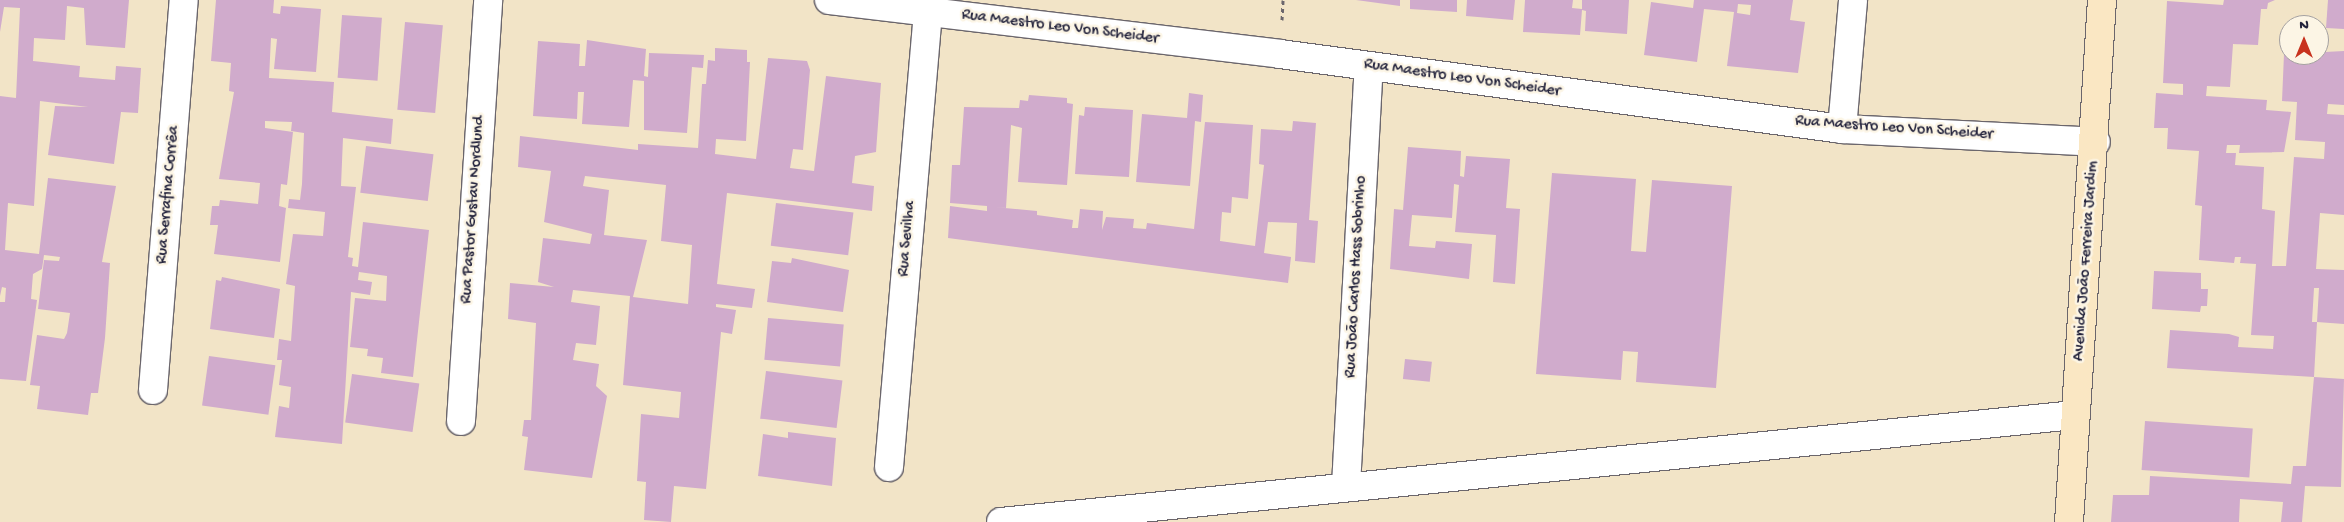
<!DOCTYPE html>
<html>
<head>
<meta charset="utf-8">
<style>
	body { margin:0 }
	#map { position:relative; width:2344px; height:522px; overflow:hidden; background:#f2e4c7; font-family:"Gochi Hand",sans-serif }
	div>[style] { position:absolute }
	.building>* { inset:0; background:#d0abcc; transform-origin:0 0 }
	.path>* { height:3px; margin-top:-1.5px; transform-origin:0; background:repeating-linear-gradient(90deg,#6b666c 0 4px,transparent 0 8px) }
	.roads { filter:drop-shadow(1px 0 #6b666c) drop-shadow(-1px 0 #6b666c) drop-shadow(0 1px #6b666c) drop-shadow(0 -1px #6b666c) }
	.minor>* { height:28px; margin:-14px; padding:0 14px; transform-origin:14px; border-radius:14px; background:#fff }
	.secondary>* { height:28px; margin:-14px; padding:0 14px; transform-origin:14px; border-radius:14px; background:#fae7c3 }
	span { translate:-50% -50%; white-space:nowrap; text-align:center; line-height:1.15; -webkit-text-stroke:5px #fcf5e5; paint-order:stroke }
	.street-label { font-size:16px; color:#22223b }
	.north { position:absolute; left:2279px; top:15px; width:50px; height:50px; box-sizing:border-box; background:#fcf5e5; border:1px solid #a5a1a1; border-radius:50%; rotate:0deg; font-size:14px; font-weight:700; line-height:20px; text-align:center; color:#22223b }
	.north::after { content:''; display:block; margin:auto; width:18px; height:22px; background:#c8321e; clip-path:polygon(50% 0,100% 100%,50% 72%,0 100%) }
</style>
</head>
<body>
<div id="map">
	<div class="building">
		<div style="clip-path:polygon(0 0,129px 0,125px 48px,86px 45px,84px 8px,67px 6px,65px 40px,34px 38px,33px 61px,80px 66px,79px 77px,115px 80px,116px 66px,141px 68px,138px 113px,121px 112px,114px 164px,48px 155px,55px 106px,88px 107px,40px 101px,34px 206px,8px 203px,5px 250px,39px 254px,48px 178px,116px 186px,102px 262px,110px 263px,105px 338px,98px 393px,91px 393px,88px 415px,37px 409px,40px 386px,30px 385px,37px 335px,64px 339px,67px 333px,70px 313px,38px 309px,44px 260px,59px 261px,60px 257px,44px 255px,42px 269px,33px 274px,31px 299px,37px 300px,26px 381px,0 379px,0 302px,5px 302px,6px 288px,2px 287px,0 296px,0 96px,16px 98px,20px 8px,4px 7px,0 32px)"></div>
		<div style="clip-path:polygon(216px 0,274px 0,273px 13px,280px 14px,281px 6px,321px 9px,316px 72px,274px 69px,277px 39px,271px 38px,269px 78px,334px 82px,332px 112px,393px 119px,391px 144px,343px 138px,341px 186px,356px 187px,348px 257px,353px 258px,352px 266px,358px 267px,363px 222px,429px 230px,413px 377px,381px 373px,383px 358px,367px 356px,368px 349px,350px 347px,355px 298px,386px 301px,387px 276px,359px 272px,358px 280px,372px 282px,370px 295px,351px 292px,342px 444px,275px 437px,279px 406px,289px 408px,291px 387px,279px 385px,282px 360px,277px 360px,279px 339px,291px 341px,295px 286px,286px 284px,293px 234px,323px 236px,325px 212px,288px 208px,289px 199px,300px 200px,302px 184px,304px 133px,291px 131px,292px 122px,265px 121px,265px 128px,293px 132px,287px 185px,281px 184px,279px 206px,286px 208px,280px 262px,214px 254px,218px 225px,210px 225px,212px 206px,219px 206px,220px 200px,258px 204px,260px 183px,219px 179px,234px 92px,229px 91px,231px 63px,211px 61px)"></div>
		<div style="clip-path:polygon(1356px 0,1400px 0,1400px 6px)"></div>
		<div style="clip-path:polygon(1410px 0,1457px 0,1457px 12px,1410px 9px)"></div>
		<div style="clip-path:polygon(1467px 0,1515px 0,1513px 20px,1466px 16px)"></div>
		<div style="clip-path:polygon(1525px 0,1573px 0,1572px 8px,1582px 9px,1582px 0,1629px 0,1627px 34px,1585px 31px,1586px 11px,1582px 10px,1580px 35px,1523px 32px)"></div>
		<div style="clip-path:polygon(evenodd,1694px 0,1793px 0,1790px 20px,1805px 22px,1798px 73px,1727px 66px,1734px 12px,1704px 9px,1697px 62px,1644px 55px,1651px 2px,1693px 8px,1694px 0,1738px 4px,1751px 5px,1750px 15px,1737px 13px,1738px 4px)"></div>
		<div style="clip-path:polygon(evenodd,2224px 0,2275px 0,2268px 3px,2267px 9px,2261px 9px,2258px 45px,2233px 44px,2230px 87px,2207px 86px,2206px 96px,2267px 100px,2266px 110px,2291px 112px,2284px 152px,2239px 153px,2240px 145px,2227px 145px,2226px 153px,2236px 153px,2235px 165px,2264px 167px,2262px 209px,2275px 211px,2272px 266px,2286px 266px,2294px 157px,2324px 159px,2325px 142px,2295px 140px,2297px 102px,2282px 101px,2284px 54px,2344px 51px,2344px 105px,2328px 104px,2327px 114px,2344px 115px,2344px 215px,2320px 213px,2316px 269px,2344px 270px,2344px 324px,2317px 322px,2314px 377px,2167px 368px,2170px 330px,2229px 334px,2239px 337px,2238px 347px,2273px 349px,2274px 336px,2251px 335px,2256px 264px,2240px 263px,2241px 257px,2235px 257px,2234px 263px,2199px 260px,2202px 206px,2195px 205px,2199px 151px,2167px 149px,2168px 128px,2154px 128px,2156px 93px,2183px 95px,2183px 84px,2163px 83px,2167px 1px,2223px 5px,2224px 0,2314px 288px,2319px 288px,2317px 322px,2312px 322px,2314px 288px)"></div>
		<div style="clip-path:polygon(2328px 0,2344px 0,2344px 29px,2326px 28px)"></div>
		<div style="left:342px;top:15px;width:40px;height:63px;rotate:4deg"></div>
		<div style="left:405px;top:22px;width:38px;height:88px;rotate:5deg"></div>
		<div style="clip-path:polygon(587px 40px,646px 49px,644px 76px,648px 77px,649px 53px,704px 55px,703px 68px,692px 67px,687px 133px,644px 130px,644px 81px,633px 80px,629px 127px,582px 124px,584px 92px,578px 92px,577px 119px,533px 116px,538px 41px,580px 44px,579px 66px,585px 66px)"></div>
		<div style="clip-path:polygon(evenodd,715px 48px,747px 50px,747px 62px,750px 62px,746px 141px,716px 139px,715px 154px,756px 159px,768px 58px,807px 61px,810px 70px,803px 150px,793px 149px,790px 168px,814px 171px,826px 76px,881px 83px,876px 152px,855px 156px,852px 183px,874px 186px,872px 211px,727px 193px,717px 284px,755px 289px,752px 308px,716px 304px,716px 307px,736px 310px,732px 334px,721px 332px,706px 489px,674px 486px,671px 522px,644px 520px,646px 482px,637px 481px,641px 414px,679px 418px,681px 392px,623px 385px,630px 296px,573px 290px,571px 302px,600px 306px,596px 345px,576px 343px,573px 360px,599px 364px,596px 386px,607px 396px,592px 478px,524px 470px,528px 437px,522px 436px,524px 420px,531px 420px,536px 323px,508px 319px,510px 283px,554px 287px,538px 282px,543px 238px,590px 244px,592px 234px,544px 222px,551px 171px,518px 167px,520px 136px,638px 150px,638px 144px,698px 148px,702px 84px,706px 84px,708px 60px,715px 61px,715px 48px,585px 176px,666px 185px,661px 241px,692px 245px,688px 304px,633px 297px,647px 240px,604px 235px,609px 190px,583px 186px,585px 176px)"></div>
		<div style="clip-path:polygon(1189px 93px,1203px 95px,1201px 122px,1195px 121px,1190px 186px,1136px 182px,1142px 114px,1187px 118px)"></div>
		<div style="clip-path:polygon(1029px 95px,1067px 98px,1067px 103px,1073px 104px,1067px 185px,1018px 182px,1022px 128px,1011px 125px,1006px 208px,994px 207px,1037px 211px,1037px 215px,1073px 220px,1072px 228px,1078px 228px,1080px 209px,1103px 211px,1102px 230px,1106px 217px,1134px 219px,1133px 228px,1146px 229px,1147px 223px,1194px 229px,1205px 122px,1253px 125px,1248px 199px,1232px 197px,1231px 213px,1222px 212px,1220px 241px,1255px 246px,1264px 165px,1259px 164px,1261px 129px,1292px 131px,1293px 121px,1316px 123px,1309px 220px,1318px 221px,1315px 263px,1295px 261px,1297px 223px,1268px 222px,1264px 253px,1291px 257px,1288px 283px,948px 238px,950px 206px,987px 211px,987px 206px,950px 203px,952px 165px,960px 165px,964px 107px,1019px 108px,1020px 100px,1028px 101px)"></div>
		<div style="clip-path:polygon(1085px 107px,1133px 110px,1129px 177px,1075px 174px,1079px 115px,1084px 116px)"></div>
		<div style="left:366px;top:146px;width:68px;height:47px;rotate:7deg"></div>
		<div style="clip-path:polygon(1408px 147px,1461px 151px,1460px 176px,1464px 177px,1466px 156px,1510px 159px,1506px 208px,1520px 209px,1515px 284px,1493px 282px,1496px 235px,1455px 232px,1459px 185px,1454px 184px,1452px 218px,1412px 215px,1409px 246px,1435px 248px,1436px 241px,1472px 244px,1469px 279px,1390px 269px,1394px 209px,1403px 210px)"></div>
		<div style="clip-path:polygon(1552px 173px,1636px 179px,1631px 251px,1646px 252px,1652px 180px,1732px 186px,1716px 388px,1636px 382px,1638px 352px,1623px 351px,1621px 380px,1536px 374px)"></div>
		<div style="left:776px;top:203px;width:78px;height:43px;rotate:7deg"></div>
		<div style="clip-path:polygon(792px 258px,849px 270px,843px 312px,767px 302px,772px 261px,791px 263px)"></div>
		<div style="clip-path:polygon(2154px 271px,2201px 273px,2201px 289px,2208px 289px,2207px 306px,2201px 306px,2200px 312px,2152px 309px)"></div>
		<div style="clip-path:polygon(222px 277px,280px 289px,274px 338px,210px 329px,216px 280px,221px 281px)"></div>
		<div style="left:768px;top:318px;width:76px;height:42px;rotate:5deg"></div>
		<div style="left:209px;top:356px;width:67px;height:50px;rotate:8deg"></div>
		<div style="left:1405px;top:359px;width:27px;height:20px;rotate:6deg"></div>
		<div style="left:766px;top:371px;width:77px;height:48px;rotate:7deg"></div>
		<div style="left:352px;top:374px;width:68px;height:49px;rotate:8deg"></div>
		<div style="clip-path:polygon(2314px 377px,2344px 379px,2341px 487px,2305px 486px,2302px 522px,2281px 522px,2283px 502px,2240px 499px,2239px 522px,2111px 522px,2113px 495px,2149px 495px,2150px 476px,2291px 484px,2293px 466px,2306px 466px)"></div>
		<div style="left:2145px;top:421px;width:108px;height:49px;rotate:4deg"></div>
		<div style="clip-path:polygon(788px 432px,836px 438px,832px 486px,758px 476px,763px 434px,788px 438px)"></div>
	</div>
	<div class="path">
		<div style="left:1282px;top:20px;width:20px;rotate:-87deg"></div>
	</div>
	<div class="roads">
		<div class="minor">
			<div style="left:829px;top:0;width:454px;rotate:6.8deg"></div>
			<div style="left:1280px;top:54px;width:567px;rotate:7.6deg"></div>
			<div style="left:1842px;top:129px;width:254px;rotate:2.9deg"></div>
			<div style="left:1842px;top:129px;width:129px;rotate:-85.1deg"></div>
			<div style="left:153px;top:390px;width:391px;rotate:-85.5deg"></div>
			<div style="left:461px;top:421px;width:422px;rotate:-86.3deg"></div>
			<div style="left:889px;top:467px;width:457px;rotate:-85.1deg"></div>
			<div style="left:1346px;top:486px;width:420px;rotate:-86.9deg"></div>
			<div style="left:1001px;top:522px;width:1079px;rotate:-5.69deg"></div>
		</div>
		<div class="secondary">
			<div style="left:2069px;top:522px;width:523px;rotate:-86.38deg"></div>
		</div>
	</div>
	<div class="street-label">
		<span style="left:1060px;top:28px;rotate:7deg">Rua Maestro Leo Von Scheider</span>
		<span style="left:1462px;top:79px;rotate:8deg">Rua Maestro Leo Von Scheider</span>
		<span style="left:1894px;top:129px;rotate:4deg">Rua Maestro Leo Von Scheider</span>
		<span style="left:169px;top:195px;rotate:-85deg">Rua Serrafina Corrêa</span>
		<span style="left:474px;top:210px;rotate:-86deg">Rua Pastor Gustav Nordlund</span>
		<span style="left:908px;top:239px;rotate:-85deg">Rua Sevilha</span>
		<span style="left:2087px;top:261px;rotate:-86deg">Avenida João Ferreira Jardim</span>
		<span style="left:1357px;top:277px;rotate:-87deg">Rua João Carlos Hass Sobrinho</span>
	</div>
	<div class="north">N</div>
</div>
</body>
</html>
